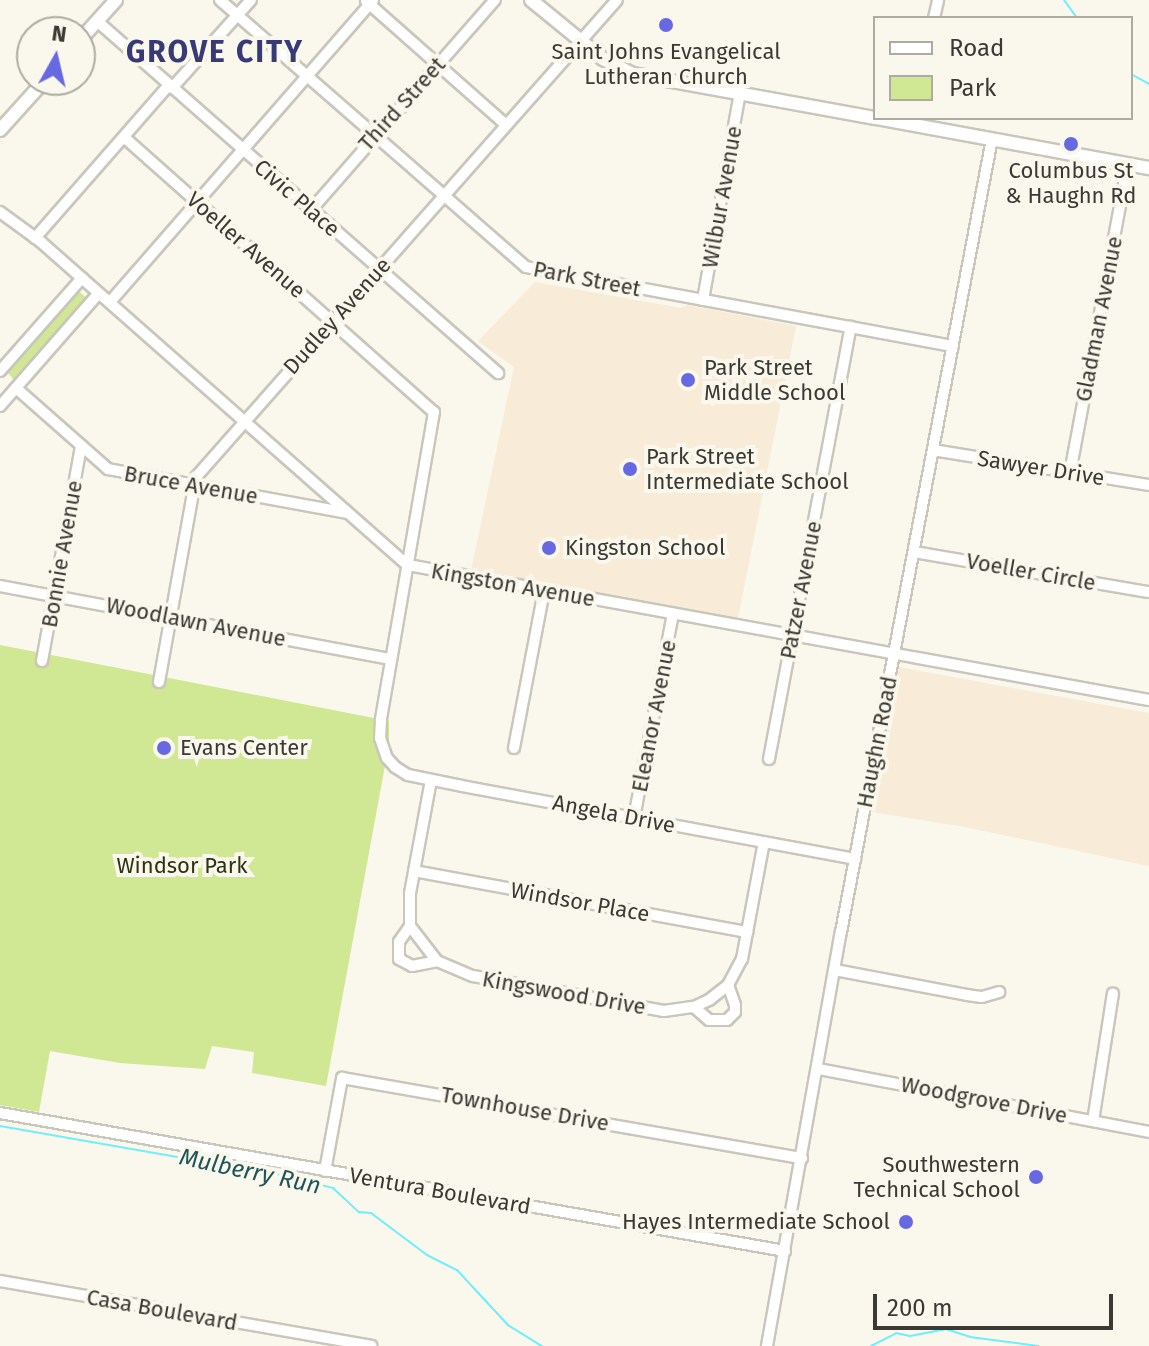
<!DOCTYPE html>
<html>
<head>
<meta charset="utf-8">
<style>
	body { margin:0 }
	#map { position:relative; width:1149px; height:1346px; overflow:hidden; background:#faf7ec; font-family:"Fira Sans",sans-serif }
	div>[style] { position:absolute }
	.education>* { inset:0; background:#f8ebd7 }
	.green>* { inset:0; background:#d0e793 }
	.stream>* { height:2px; margin:-1px; padding:0 1px; transform-origin:1px; border-radius:1px; background:#6feefb }
	.roads { filter:drop-shadow(2px 0 #c9c6bc) drop-shadow(-2px 0 #c9c6bc) drop-shadow(0 2px #c9c6bc) drop-shadow(0 -2px #c9c6bc) }
	.minor>* { height:10px; margin:-5px; padding:0 5px; transform-origin:5px; border-radius:5px; background:#fff }
	.major>* { height:12px; margin:-6px; padding:0 6px; transform-origin:6px; border-radius:6px; background:#fff }
	.dots>* { width:22px; height:22px; translate:-50% -50%; box-sizing:border-box; border:4px solid #faf7ec; border-radius:50% }
	span { translate:-50% -50%; white-space:nowrap; text-align:center; line-height:1.15; -webkit-text-stroke:8px #faf7ec; paint-order:stroke }
	.poi-label { font-size:22px; color:#3a3934 }
	.left { translate:0 -50%; text-align:left }
	.right { translate:-100% -50%; text-align:right }
	.street-label { font-size:22px; color:#3a3934 }
	.park-label { font-size:22px; color:#2c3410 }
	.water-label { font-size:24px; color:#1e555a; font-style:italic }
	.district-label { font-size:30px; color:#373a76; font-weight:700; letter-spacing:2px }
	.legend { position:absolute; left:873px; top:16px; width:260px; height:104px; box-sizing:border-box; background:#faf7ec; border:2px solid #adaba2; margin:0; padding:10px 14px; list-style:none; font-size:24px; color:#3a3934 }
	.legend li { display:flex; align-items:center; gap:16px; height:40px }
	.legend b { width:40px; border:2px solid #adaba2 }
	.north { position:absolute; left:16px; top:16px; width:80px; height:80px; box-sizing:border-box; background:#faf7ec; border:2px solid #adaba2; border-radius:50%; rotate:8deg; font-size:22px; font-weight:700; line-height:32px; text-align:center; color:#3a3934 }
	.north::after { content:''; display:block; margin:auto; width:28px; height:36px; background:#6769e2; clip-path:polygon(50% 0,100% 100%,50% 72%,0 100%) }
	.scale { position:absolute; left:873px; top:1294px; width:240px; height:36px; box-sizing:border-box; border:4px solid #3a3934; border-top:0; padding-left:10px; font-size:24px; line-height:28px; white-space:nowrap; color:#3a3934; -webkit-text-stroke:6px #faf7ec; paint-order:stroke }
</style>
</head>
<body>
<div id="map">
	<div class="education">
		<div style="clip-path:polygon(535px 282px,681px 308px,687px 305px,796px 326px,738px 618px,471px 571px,514px 367px,478px 341px)"></div>
		<div style="clip-path:polygon(899px 667px,1149px 713px,1149px 866px,965px 827px,872px 812px)"></div>
	</div>
	<div class="green">
		<div style="clip-path:polygon(77px 290px,88px 299px,14px 380px,8px 373px,9px 365px)"></div>
		<div style="clip-path:polygon(0 645px,389px 721px,389px 744px,326px 1086px,252px 1073px,254px 1052px,212px 1046px,205px 1069px,120px 1063px,50px 1051px,39px 1112px,0 1105px)"></div>
	</div>
	<div class="stream">
		<div style="left:1064px;top:0;width:22px;rotate:54deg"></div>
		<div style="left:1131px;top:74px;width:21px;rotate:29deg"></div>
		<div style="left:0;top:1126px;width:291px;rotate:9.9deg"></div>
		<div style="left:287px;top:1176px;width:48px;rotate:14.6deg"></div>
		<div style="left:333px;top:1188px;width:35px;rotate:43deg"></div>
		<div style="left:359px;top:1212px;width:12px;rotate:5deg"></div>
		<div style="left:371px;top:1213px;width:70px;rotate:36.9deg"></div>
		<div style="left:427px;top:1255px;width:34px;rotate:27deg"></div>
		<div style="left:457px;top:1270px;width:75px;rotate:47.2deg"></div>
		<div style="left:508px;top:1325px;width:40px;rotate:32deg"></div>
		<div style="left:871px;top:1346px;width:28px;rotate:-27deg"></div>
		<div style="left:896px;top:1333px;width:14px;rotate:12deg"></div>
		<div style="left:910px;top:1336px;width:37px;rotate:-11deg"></div>
		<div style="left:946px;top:1329px;width:25px;rotate:18deg"></div>
		<div style="left:970px;top:1337px;width:69px;rotate:7.5deg"></div>
	</div>
	<div class="roads">
		<div class="minor">
			<div style="left:220px;top:0;width:406px;rotate:41.1deg"></div>
			<div style="left:526px;top:267px;width:434px;rotate:10.5deg"></div>
			<div style="left:366px;top:1px;width:186px;rotate:41.5deg"></div>
			<div style="left:934px;top:18px;width:18px;rotate:-77deg"></div>
			<div style="left:97px;top:21px;width:534px;rotate:41.28deg"></div>
			<div style="left:172px;top:88px;width:118px;rotate:-48.1deg"></div>
			<div style="left:125px;top:138px;width:413px;rotate:41.6deg"></div>
			<div style="left:434px;top:412px;width:313px;rotate:99.8deg"></div>
			<div style="left:381px;top:720px;width:18px;rotate:93deg"></div>
			<div style="left:380px;top:738px;width:21px;rotate:71deg"></div>
			<div style="left:387px;top:758px;width:12px;rotate:48deg"></div>
			<div style="left:395px;top:767px;width:15px;rotate:32deg"></div>
			<div style="left:408px;top:775px;width:55px;rotate:11.5deg"></div>
			<div style="left:462px;top:786px;width:400px;rotate:10.5deg"></div>
			<div style="left:311px;top:210px;width:279px;rotate:-48.8deg"></div>
			<div style="left:0;top:212px;width:51px;rotate:36.2deg"></div>
			<div style="left:41px;top:242px;width:489px;rotate:41.4deg"></div>
			<div style="left:408px;top:565px;width:753px;rotate:10.33deg"></div>
			<div style="left:35px;top:238px;width:203px;rotate:-48.8deg"></div>
			<div style="left:703px;top:300px;width:210px;rotate:-79.9deg"></div>
			<div style="left:110px;top:302px;width:400px;rotate:-48.9deg"></div>
			<div style="left:0;top:371px;width:124px;rotate:-48.6deg"></div>
			<div style="left:16px;top:388px;width:123px;rotate:41.4deg"></div>
			<div style="left:108px;top:469px;width:243px;rotate:10.4deg"></div>
			<div style="left:0;top:406px;width:150px;rotate:-48.8deg"></div>
			<div style="left:933px;top:450px;width:219px;rotate:9.2deg"></div>
			<div style="left:1070px;top:473px;width:314px;rotate:-79.4deg"></div>
			<div style="left:914px;top:552px;width:238px;rotate:9.7deg"></div>
			<div style="left:0;top:586px;width:398px;rotate:10.6deg"></div>
			<div style="left:42px;top:661px;width:219px;rotate:-79.7deg"></div>
			<div style="left:159px;top:682px;width:208px;rotate:-79.8deg"></div>
			<div style="left:196px;top:477px;width:636px;rotate:-48.57deg"></div>
			<div style="left:514px;top:748px;width:160px;rotate:-79.2deg"></div>
			<div style="left:769px;top:759px;width:440px;rotate:-79.3deg"></div>
			<div style="left:431px;top:780px;width:115px;rotate:100.5deg"></div>
			<div style="left:410px;top:893px;width:33px;rotate:90deg"></div>
			<div style="left:410px;top:926px;width:44px;rotate:52.4deg"></div>
			<div style="left:437px;top:961px;width:39px;rotate:23deg"></div>
			<div style="left:473px;top:976px;width:194px;rotate:10.4deg"></div>
			<div style="left:664px;top:1011px;width:30px;rotate:-8deg"></div>
			<div style="left:694px;top:1007px;width:17px;rotate:-25deg"></div>
			<div style="left:709px;top:1000px;width:24px;rotate:-38deg"></div>
			<div style="left:728px;top:985px;width:30px;rotate:-62deg"></div>
			<div style="left:742px;top:959px;width:119px;rotate:-79.4deg"></div>
			<div style="left:634px;top:818px;width:208px;rotate:-79.2deg"></div>
			<div style="left:414px;top:871px;width:339px;rotate:10.4deg"></div>
			<div style="left:410px;top:926px;width:19px;rotate:125deg"></div>
			<div style="left:399px;top:942px;width:17px;rotate:90deg"></div>
			<div style="left:399px;top:959px;width:15px;rotate:28deg"></div>
			<div style="left:412px;top:966px;width:25px;rotate:-11deg"></div>
			<div style="left:835px;top:970px;width:134px;rotate:10.7deg"></div>
			<div style="left:967px;top:995px;width:15px;rotate:8deg"></div>
			<div style="left:982px;top:997px;width:18px;rotate:-16deg"></div>
			<div style="left:694px;top:1007px;width:20px;rotate:41deg"></div>
			<div style="left:709px;top:1020px;width:18px"></div>
			<div style="left:727px;top:1020px;width:11px;rotate:-45deg"></div>
			<div style="left:735px;top:1012px;width:7px;rotate:-90deg"></div>
			<div style="left:735px;top:1005px;width:21px;rotate:-109deg"></div>
			<div style="left:819px;top:1069px;width:336px;rotate:10.8deg"></div>
			<div style="left:0;top:1113px;width:797px;rotate:9.97deg"></div>
			<div style="left:1093px;top:1121px;width:129px;rotate:-81.1deg"></div>
			<div style="left:325px;top:1171px;width:95px;rotate:-79.6deg"></div>
			<div style="left:342px;top:1078px;width:467px;rotate:9.9deg"></div>
			<div style="left:0;top:1281px;width:377px;rotate:9.9deg"></div>
			<div style="left:767px;top:1346px;width:421px;rotate:-79.9deg"></div>
			<div style="left:841px;top:932px;width:807px;rotate:-79.22deg"></div>
		</div>
		<div class="major">
			<div style="left:531px;top:0;width:93px;rotate:39.3deg"></div>
			<div style="left:603px;top:59px;width:34px;rotate:27deg"></div>
			<div style="left:633px;top:74px;width:246px;rotate:10.3deg"></div>
			<div style="left:80px;top:40px;width:54px;rotate:-48deg"></div>
			<div style="left:876px;top:118px;width:278px;rotate:10.4deg"></div>
			<div style="left:0;top:130px;width:67px;rotate:-48deg"></div>
		</div>
	</div>
	<div class="dots">
		<div style="left:666px;top:25px;background:#6769e2"></div>
		<div style="left:1071px;top:144px;background:#6769e2"></div>
		<div style="left:688px;top:380px;background:#6769e2"></div>
		<div style="left:630px;top:469px;background:#6769e2"></div>
		<div style="left:549px;top:548px;background:#6769e2"></div>
		<div style="left:164px;top:748px;background:#6769e2"></div>
		<div style="left:1036px;top:1177px;background:#6769e2"></div>
		<div style="left:906px;top:1222px;background:#6769e2"></div>
	</div>
	<div class="poi-label">
		<span style="left:666px;top:64px">Saint Johns Evangelical<br>Lutheran Church</span>
		<span style="left:1071px;top:183px">Columbus St<br>&amp; Haughn Rd</span>
		<span class="left" style="left:704px;top:380px">Park Street<br>Middle School</span>
		<span class="left" style="left:646px;top:469px">Park Street<br>Intermediate School</span>
		<span class="left" style="left:565px;top:548px">Kingston School</span>
		<span class="left" style="left:180px;top:748px">Evans Center</span>
		<span class="right" style="left:1020px;top:1177px">Southwestern<br>Technical School</span>
		<span class="right" style="left:890px;top:1222px">Hayes Intermediate School</span>
	</div>
	<div class="street-label">
		<span style="left:402px;top:104px;rotate:-48deg">Third Street</span>
		<span style="left:722px;top:197px;rotate:-80deg">Wilbur Avenue</span>
		<span style="left:297px;top:198px;rotate:41deg">Civic Place</span>
		<span style="left:246px;top:245px;rotate:41deg">Voeller Avenue</span>
		<span style="left:587px;top:279px;rotate:11deg">Park Street</span>
		<span style="left:337px;top:316px;rotate:-48deg">Dudley Avenue</span>
		<span style="left:1099px;top:319px;rotate:-79deg">Gladman Avenue</span>
		<span style="left:1041px;top:468px;rotate:9deg">Sawyer Drive</span>
		<span style="left:191px;top:485px;rotate:10deg">Bruce Avenue</span>
		<span style="left:62px;top:554px;rotate:-80deg">Bonnie Avenue</span>
		<span style="left:1031px;top:572px;rotate:10deg">Voeller Circle</span>
		<span style="left:513px;top:585px;rotate:10deg">Kingston Avenue</span>
		<span style="left:801px;top:590px;rotate:-79deg">Patzer Avenue</span>
		<span style="left:196px;top:622px;rotate:11deg">Woodlawn Avenue</span>
		<span style="left:654px;top:716px;rotate:-79deg">Eleanor Avenue</span>
		<span style="left:877px;top:742px;rotate:-79deg">Haughn Road</span>
		<span style="left:614px;top:814px;rotate:11deg">Angela Drive</span>
		<span style="left:580px;top:902px;rotate:10deg">Windsor Place</span>
		<span style="left:564px;top:993px;rotate:10deg">Kingswood Drive</span>
		<span style="left:984px;top:1100px;rotate:11deg">Woodgrove Drive</span>
		<span style="left:525px;top:1109px;rotate:10deg">Townhouse Drive</span>
		<span style="left:440px;top:1191px;rotate:10deg">Ventura Boulevard</span>
		<span style="left:162px;top:1310px;rotate:10deg">Casa Boulevard</span>
	</div>
	<div class="park-label">
		<span style="left:182px;top:866px">Windsor Park</span>
	</div>
	<div class="water-label">
		<span style="left:250px;top:1172px;rotate:12deg">Mulberry Run</span>
	</div>
	<div class="district-label">
		<span style="left:215px;top:52px">GROVE CITY</span>
	</div>
	<ul class="legend">
	<li><b style="height:10px;background:#fff"></b>Road</li>
	<li><b style="height:22px;background:#d0e793"></b>Park</li>
	</ul>
	<div class="north">N</div>
	<div class="scale">200 m</div>
</div>
</body>
</html>
